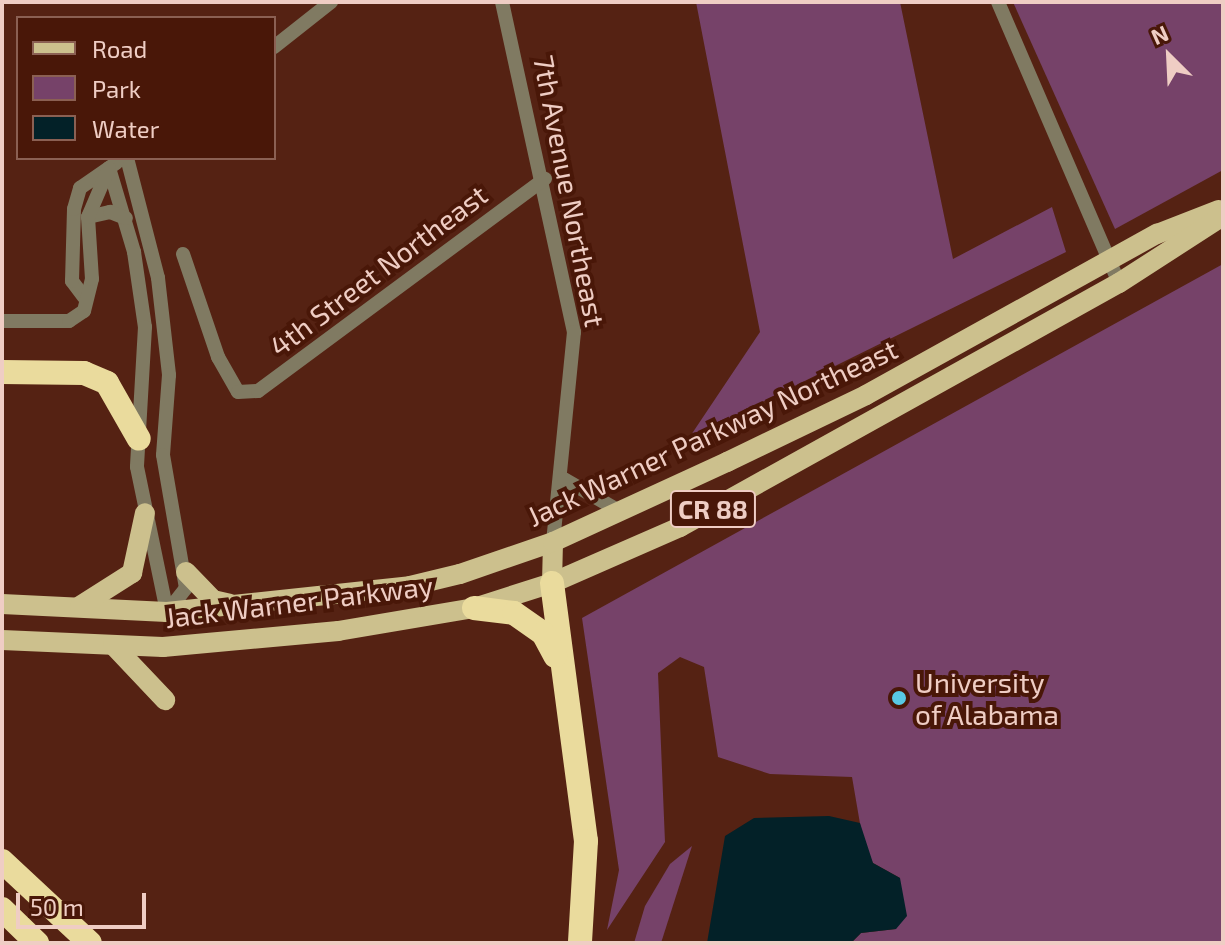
<!DOCTYPE html>
<html>
<head>
<meta charset="utf-8">
<style>
	body { margin:0 }
	#map { position:relative; width:1225px; height:945px; overflow:hidden; background:#552213; font-family:"Exo 2",sans-serif }
	div>[style] { position:absolute }
	.green>* { inset:0; background:#764269 }
	.water>* { inset:0; background:#032128 }
	.minor>* { height:14px; margin:-7px; padding:0 7px; transform-origin:7px; border-radius:7px; background:#807a62 }
	.primary>* { height:20px; margin:-10px; padding:0 10px; transform-origin:10px; border-radius:10px; background:#ccc08d }
	.motorway>* { height:24px; margin:-12px; padding:0 12px; transform-origin:12px; border-radius:12px; background:#eadb9d }
	.dots>* { width:22px; height:22px; translate:-50% -50%; box-sizing:border-box; border:4px solid #491708; border-radius:50% }
	span { translate:-50% -50%; white-space:nowrap; text-align:center; line-height:1.15; -webkit-text-stroke:8px #491708; paint-order:stroke }
	.shield-label span { padding:2px 6px; background:#491708; border:2px solid; border-radius:6px; -webkit-text-stroke-width:0 }
	.shield-label { font-size:26px; color:#efcdc4; font-weight:700 }
	.street-label { font-size:28px; color:#efcdc4 }
	.poi-label { font-size:28px; color:#efcdc4 }
	.left { translate:0 -50%; text-align:left }
	.frame { position:absolute; inset:0; border:4px solid #efcdc4; pointer-events:none }
	.legend { position:absolute; left:16px; top:16px; width:260px; height:144px; box-sizing:border-box; background:#491708; border:2px solid #8b6053; margin:0; padding:10px 14px; list-style:none; font-size:24px; color:#efcdc4 }
	.legend li { display:flex; align-items:center; gap:16px; height:40px }
	.legend b { width:40px; border:2px solid #8b6053 }
	.north { position:absolute; left:1129px; top:16px; width:80px; height:80px; -webkit-text-stroke:6px #491708; paint-order:stroke; rotate:336deg; font-size:22px; font-weight:700; line-height:32px; text-align:center; color:#efcdc4 }
	.north::after { content:''; display:block; margin:auto; width:28px; height:36px; background:#efcdc4; clip-path:polygon(50% 0,100% 100%,50% 72%,0 100%) }
	.scale { position:absolute; left:16px; top:893px; width:130px; height:36px; box-sizing:border-box; border:4px solid #efcdc4; border-top:0; padding-left:10px; font-size:24px; line-height:28px; white-space:nowrap; color:#efcdc4; -webkit-text-stroke:6px #491708; paint-order:stroke }
</style>
</head>
<body>
<div id="map">
	<div class="green">
		<div style="clip-path:polygon(696px 2px,900px 2px,953px 259px,1052px 207px,1066px 252px,689px 438px,760px 332px)"></div>
		<div style="clip-path:polygon(1013px 2px,1223px 2px,1223px 170px,1115px 229px)"></div>
		<div style="clip-path:polygon(1223px 264px,1223px 943px,851px 943px,861px 933px,896px 929px,900px 878px,873px 863px,864px 847px,852px 777px,770px 774px,718px 757px,704px 667px,680px 657px,658px 673px,665px 842px,607px 930px,619px 870px,582px 618px)"></div>
		<div style="clip-path:polygon(692px 846px,661px 943px,634px 943px,645px 906px,670px 864px)"></div>
	</div>
	<div class="water">
		<div style="clip-path:polygon(829px 816px,860px 823px,873px 863px,900px 878px,907px 916px,896px 929px,861px 933px,851px 943px,707px 943px,725px 836px,754px 818px)"></div>
	</div>
	<div class="minor">
		<div style="left:502px;top:2px;width:338px;rotate:77.7deg"></div>
		<div style="left:574px;top:332px;width:211px;rotate:95.7deg"></div>
		<div style="left:998px;top:2px;width:306px;rotate:66.7deg"></div>
		<div style="left:274px;top:47px;width:73px;rotate:-38.3deg"></div>
		<div style="left:127px;top:158px;width:124px;rotate:75.5deg"></div>
		<div style="left:158px;top:278px;width:98px;rotate:83.5deg"></div>
		<div style="left:169px;top:375px;width:80px;rotate:94.3deg"></div>
		<div style="left:163px;top:455px;width:135px;rotate:80.2deg"></div>
		<div style="left:186px;top:588px;width:31px;rotate:128deg"></div>
		<div style="left:109px;top:168px;width:88px;rotate:73.4deg"></div>
		<div style="left:134px;top:252px;width:76px;rotate:81.7deg"></div>
		<div style="left:145px;top:327px;width:140px;rotate:93.3deg"></div>
		<div style="left:137px;top:467px;width:148px;rotate:78.3deg"></div>
		<div style="left:88px;top:217px;width:23px;rotate:-13deg"></div>
		<div style="left:110px;top:212px;width:17px;rotate:21deg"></div>
		<div style="left:183px;top:254px;width:109px;rotate:71.2deg"></div>
		<div style="left:218px;top:357px;width:40px;rotate:60.3deg"></div>
		<div style="left:238px;top:392px;width:20px;rotate:-3deg"></div>
		<div style="left:258px;top:391px;width:357px;rotate:-36.5deg"></div>
		<div style="left:84px;top:297px;width:20px;rotate:-127deg"></div>
		<div style="left:72px;top:281px;width:72px;rotate:-88.4deg"></div>
		<div style="left:74px;top:209px;width:22px;rotate:-74deg"></div>
		<div style="left:80px;top:188px;width:44px;rotate:-34.8deg"></div>
		<div style="left:2px;top:321px;width:67px"></div>
		<div style="left:69px;top:321px;width:18px;rotate:-34deg"></div>
		<div style="left:84px;top:311px;width:33px;rotate:-76deg"></div>
		<div style="left:92px;top:279px;width:62px;rotate:-93.7deg"></div>
		<div style="left:88px;top:217px;width:53px;rotate:-66.8deg"></div>
		<div style="left:564px;top:479px;width:66px;rotate:30.1deg"></div>
	</div>
	<div class="primary">
		<div style="left:186px;top:572px;width:39px;rotate:46deg"></div>
		<div style="left:213px;top:600px;width:17px;rotate:13deg"></div>
		<div style="left:552px;top:583px;width:41px;rotate:-88.6deg"></div>
		<div style="left:2px;top:604px;width:165px;rotate:2.8deg"></div>
		<div style="left:167px;top:612px;width:244px;rotate:-6.1deg"></div>
		<div style="left:410px;top:586px;width:51px;rotate:-13.5deg"></div>
		<div style="left:460px;top:574px;width:98px;rotate:-19deg"></div>
		<div style="left:553px;top:542px;width:192px;rotate:-24.7deg"></div>
		<div style="left:727px;top:462px;width:154px;rotate:-25.7deg"></div>
		<div style="left:866px;top:395px;width:333px;rotate:-29deg"></div>
		<div style="left:1157px;top:234px;width:66px;rotate:-21.2deg"></div>
		<div style="left:80px;top:606px;width:62px;rotate:-32.4deg"></div>
		<div style="left:132px;top:573px;width:61px;rotate:-77.8deg"></div>
		<div style="left:2px;top:640px;width:161px;rotate:2.5deg"></div>
		<div style="left:163px;top:647px;width:176px;rotate:-5.2deg"></div>
		<div style="left:338px;top:631px;width:138px;rotate:-9.6deg"></div>
		<div style="left:474px;top:608px;width:82px;rotate:-17.8deg"></div>
		<div style="left:552px;top:583px;width:140px;rotate:-23.6deg"></div>
		<div style="left:680px;top:527px;width:502px;rotate:-29.07deg"></div>
		<div style="left:1119px;top:283px;width:124px;rotate:-32.8deg"></div>
		<div style="left:113px;top:645px;width:76px;rotate:46.6deg"></div>
	</div>
	<div class="motorway">
		<div style="left:2px;top:372px;width:82px;rotate:0.7deg"></div>
		<div style="left:84px;top:373px;width:25px;rotate:23deg"></div>
		<div style="left:107px;top:383px;width:64px;rotate:60.3deg"></div>
		<div style="left:552px;top:583px;width:260px;rotate:82.5deg"></div>
		<div style="left:586px;top:841px;width:102px;rotate:93.4deg"></div>
		<div style="left:474px;top:608px;width:40px;rotate:7.1deg"></div>
		<div style="left:514px;top:613px;width:35px;rotate:35deg"></div>
		<div style="left:543px;top:633px;width:26px;rotate:62deg"></div>
		<div style="left:2px;top:861px;width:120px;rotate:43deg"></div>
		<div style="left:2px;top:909px;width:49px;rotate:44.2deg"></div>
	</div>
	<div class="dots">
		<div style="left:899px;top:698px;background:#58c8e4"></div>
	</div>
	<div class="shield-label">
		<span style="left:713px;top:509px">CR 88</span>
	</div>
	<div class="street-label">
		<span style="left:570px;top:191px;rotate:79deg">7th Avenue Northeast</span>
		<span style="left:378px;top:270px;rotate:-37deg">4th Street Northeast</span>
		<span style="left:712px;top:432px;rotate:-25deg">Jack Warner Parkway Northeast</span>
		<span style="left:299px;top:601px;rotate:-7deg">Jack Warner Parkway</span>
	</div>
	<div class="poi-label">
		<span class="left" style="left:915px;top:698px">University<br>of Alabama</span>
	</div>
	<div class="frame"></div>
	<ul class="legend">
	<li><b style="height:10px;background:#ccc08d"></b>Road</li>
	<li><b style="height:22px;background:#764269"></b>Park</li>
	<li><b style="height:22px;background:#032128"></b>Water</li>
	</ul>
	<div class="north">N</div>
	<div class="scale">50 m</div>
</div>
</body>
</html>
